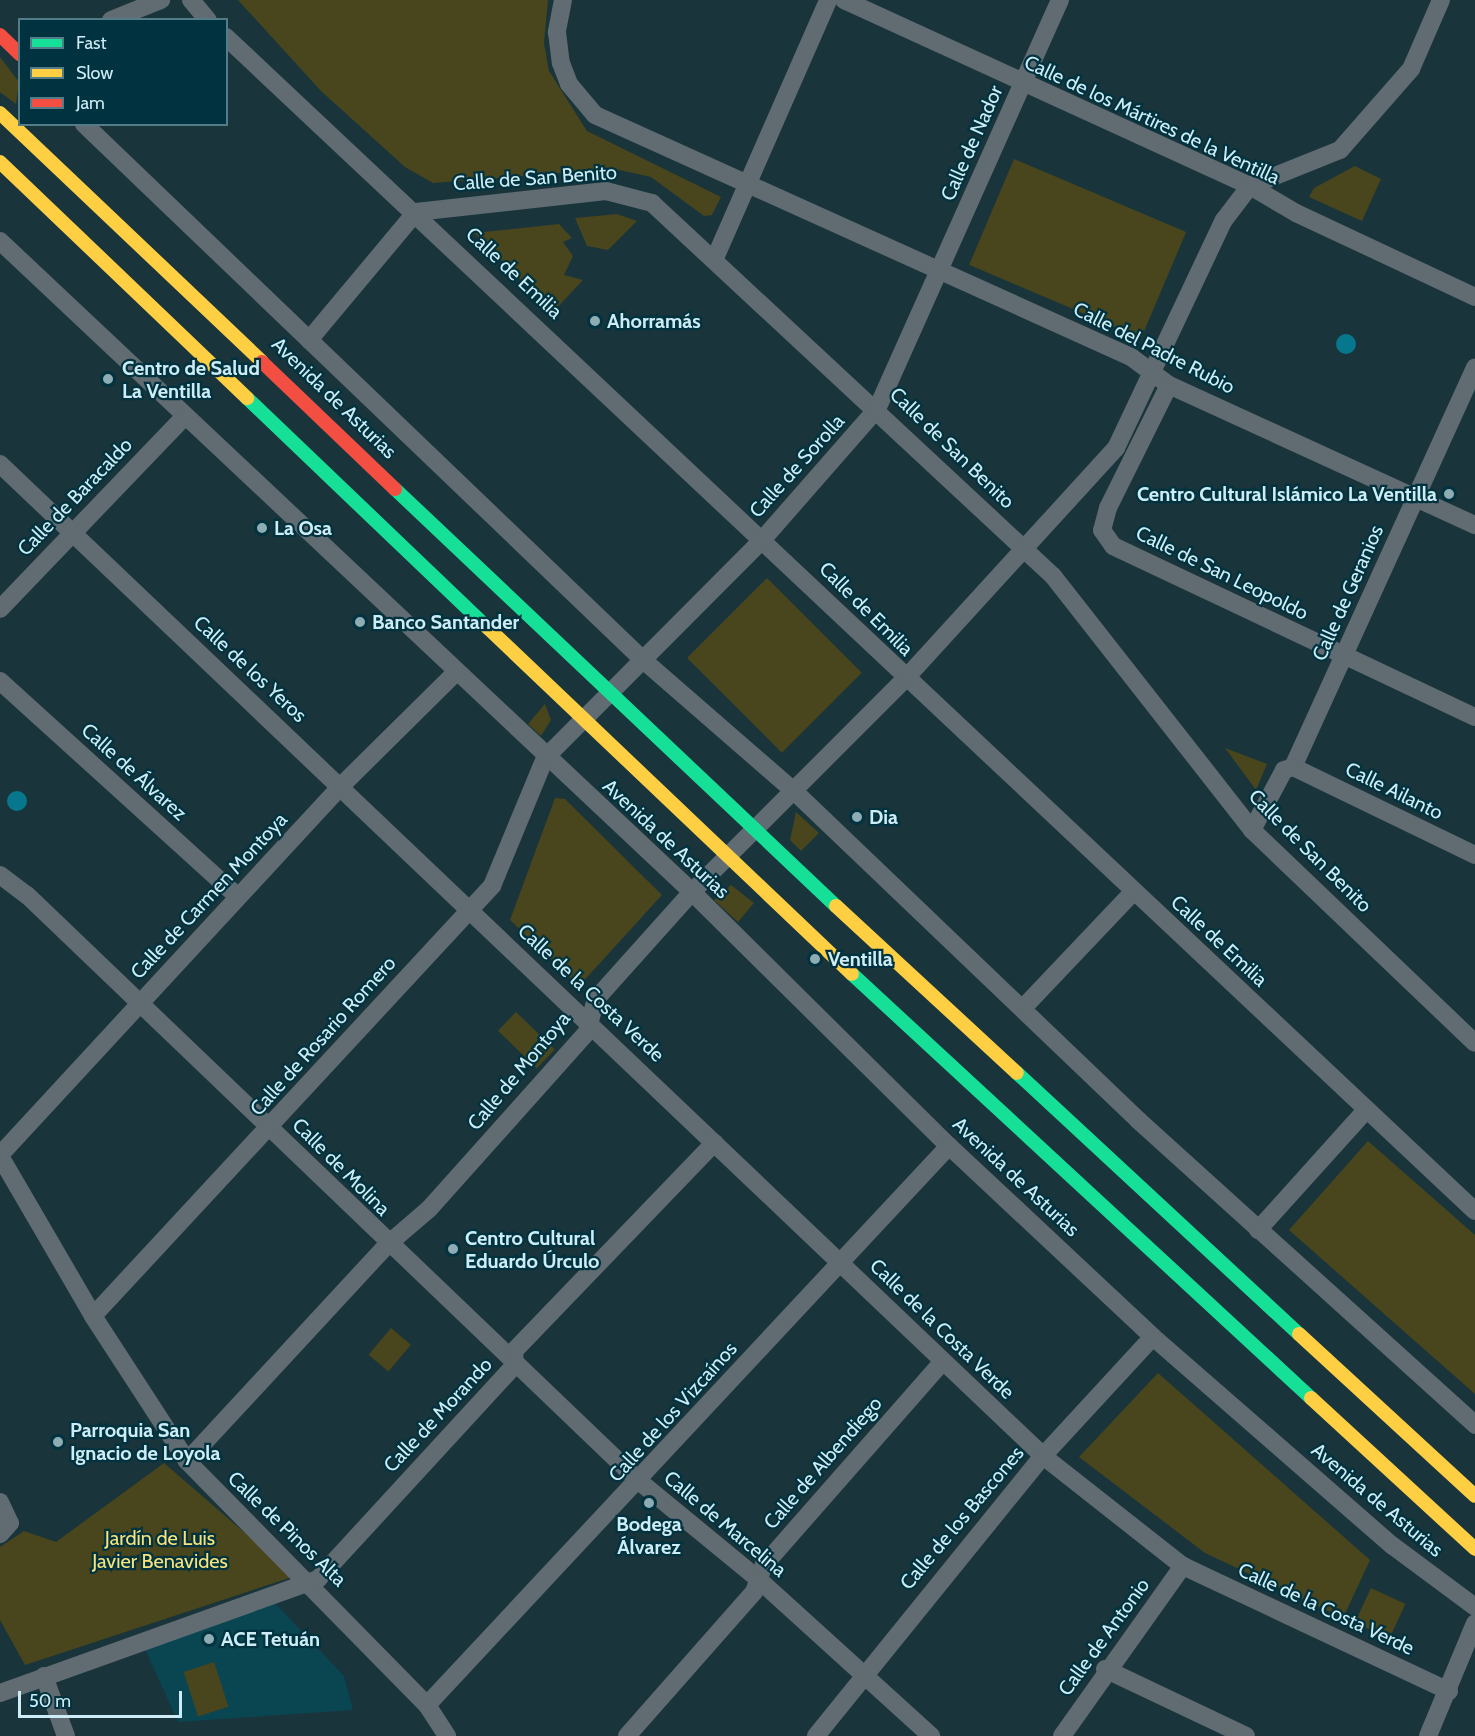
<!DOCTYPE html>
<html>
<head>
<meta charset="utf-8">
<style>
	body { margin:0 }
	#map { position:relative; width:1475px; height:1736px; overflow:hidden; background:#19353b; font-family:Cabin,sans-serif }
	div>[style] { position:absolute }
	.built>* { inset:0; background:#0a4552 }
	.green>* { inset:0; background:#49451c; transform-origin:0 0 }
	.water>* { inset:0; background:#07778d }
	.round { border-radius:50% }
	.street>* { height:18px; margin:-9px; padding:0 9px; transform-origin:9px; border-radius:9px; background:#606b72 }
	.fast>* { height:14px; margin:-7px; padding:0 7px; transform-origin:7px; border-radius:7px; background:#16e098 }
	.slow>* { height:14px; margin:-7px; padding:0 7px; transform-origin:7px; border-radius:7px; background:#ffcf43 }
	.jam>* { height:14px; margin:-7px; padding:0 7px; transform-origin:7px; border-radius:7px; background:#f24e42 }
	.dots>* { width:16px; height:16px; translate:-50% -50%; box-sizing:border-box; border:3px solid #00333f; border-radius:50% }
	span { translate:-50% -50%; white-space:nowrap; text-align:center; line-height:1.15; -webkit-text-stroke:4.5px #00333f; paint-order:stroke }
	.street-label { font-size:20px; color:#cdecf5 }
	.poi-label { font-size:20px; color:#cdecf5; font-weight:700 }
	.left { translate:0 -50%; text-align:left }
	.right { translate:-100% -50%; text-align:right }
	.park-label { font-size:20px; color:#f8e27b }
	.legend { position:absolute; left:18px; top:18px; width:210px; height:108px; box-sizing:border-box; background:#00333f; border:2px solid #527d88; margin:0; padding:8px 10px; list-style:none; font-size:18px; color:#cdecf5 }
	.legend li { display:flex; align-items:center; gap:12px; height:30px }
	.legend b { width:30px; border:2px solid #527d88 }
	.scale { position:absolute; left:18px; top:1691px; width:164px; height:27px; box-sizing:border-box; border:3px solid #cdecf5; border-top:0; padding-left:8px; font-size:18px; line-height:21px; white-space:nowrap; color:#cdecf5; -webkit-text-stroke:4px #00333f; paint-order:stroke }
</style>
</head>
<body>
<div id="map">
	<div class="built">
		<div style="clip-path:polygon(272px 1600px,344px 1676px,353px 1710px,178px 1722px,145px 1649px)"></div>
	</div>
	<div class="green">
		<div style="clip-path:polygon(238px 0,548px 0,544px 43px,549px 71px,587px 131px,721px 197px,712px 215px,704px 216px,651px 177px,615px 169px,433px 183px,405px 167px,321px 91px)"></div>
		<div style="clip-path:polygon(0 57px,19px 82px,16px 104px,0 92px)"></div>
		<div style="left:1014px;top:159px;width:187px;height:115px;rotate:23deg"></div>
		<div style="clip-path:polygon(1355px 166px,1381px 179px,1362px 221px,1309px 197px,1314px 188px)"></div>
		<div style="clip-path:polygon(617px 214px,637px 221px,608px 250px,587px 246px,575px 218px)"></div>
		<div style="clip-path:polygon(559px 224px,572px 238px,563px 242px,573px 256px,564px 275px,583px 280px,553px 312px,474px 233px)"></div>
		<div style="left:767px;top:578px;width:134px;height:113px;rotate:45deg"></div>
		<div style="clip-path:polygon(545px 704px,551px 720px,541px 736px,528px 724px)"></div>
		<div style="clip-path:polygon(1225px 748px,1267px 764px,1256px 790px)"></div>
		<div style="clip-path:polygon(555px 798px,565px 799px,662px 895px,579px 986px,510px 920px)"></div>
		<div style="clip-path:polygon(796px 812px,819px 833px,801px 851px,790px 840px)"></div>
		<div style="clip-path:polygon(731px 885px,754px 903px,738px 922px,714px 900px)"></div>
		<div style="left:516px;top:1012px;width:54px;height:26px;rotate:44deg"></div>
		<div style="clip-path:polygon(1368px 1141px,1475px 1235px,1475px 1394px,1289px 1230px)"></div>
		<div style="left:391px;top:1328px;width:26px;height:35px;rotate:40deg"></div>
		<div style="clip-path:polygon(1158px 1373px,1370px 1560px,1343px 1618px,1205px 1553px,1079px 1457px)"></div>
		<div style="clip-path:polygon(164px 1463px,290px 1572px,289px 1578px,25px 1665px,0 1620px,0 1547px,24px 1531px,56px 1542px)"></div>
		<div style="left:1371px;top:1588px;width:38px;height:38px;rotate:25deg"></div>
		<div style="left:214px;top:1662px;width:47px;height:32px;rotate:72deg"></div>
	</div>
	<div class="water">
		<div class="round" style="left:1336px;top:334px;width:20px;height:20px"></div>
		<div class="round" style="left:7px;top:791px;width:20px;height:20px"></div>
	</div>
	<div class="street">
		<div style="left:191px;top:0;width:26px;rotate:50deg"></div>
		<div style="left:563px;top:0;width:33px;rotate:101deg"></div>
		<div style="left:557px;top:32px;width:31px;rotate:83deg"></div>
		<div style="left:561px;top:63px;width:22px;rotate:69deg"></div>
		<div style="left:569px;top:84px;width:40px;rotate:50deg"></div>
		<div style="left:595px;top:115px;width:588px;rotate:24.3deg"></div>
		<div style="left:1131px;top:357px;width:47px;rotate:36.4deg"></div>
		<div style="left:1169px;top:385px;width:337px;rotate:24.6deg"></div>
		<div style="left:844px;top:0;width:447px;rotate:24.6deg"></div>
		<div style="left:1250px;top:186px;width:53px;rotate:30.4deg"></div>
		<div style="left:1296px;top:213px;width:198px;rotate:25.1deg"></div>
		<div style="left:111px;top:20px;width:54px;rotate:-21.8deg"></div>
		<div style="left:226px;top:37px;width:1714px;rotate:43.23deg"></div>
		<div style="left:84px;top:124px;width:773px;rotate:43.79deg"></div>
		<div style="left:642px;top:659px;width:203px;rotate:41deg"></div>
		<div style="left:795px;top:792px;width:475px;rotate:43.7deg"></div>
		<div style="left:1138px;top:1120px;width:455px;rotate:42.1deg"></div>
		<div style="left:0;top:241px;width:950px;rotate:43.25deg"></div>
		<div style="left:692px;top:892px;width:361px;rotate:44.7deg"></div>
		<div style="left:949px;top:1146px;width:279px;rotate:43.1deg"></div>
		<div style="left:1153px;top:1337px;width:318px;rotate:41.1deg"></div>
		<div style="left:1393px;top:1546px;width:102px;rotate:36.6deg"></div>
		<div style="left:715px;top:258px;width:282px;rotate:-66.3deg"></div>
		<div style="left:309px;top:340px;width:167px;rotate:-50.1deg"></div>
		<div style="left:416px;top:212px;width:191px;rotate:-6.3deg"></div>
		<div style="left:606px;top:191px;width:48px;rotate:14.6deg"></div>
		<div style="left:652px;top:203px;width:548px;rotate:42.93deg"></div>
		<div style="left:1053px;top:576px;width:323px;rotate:51.9deg"></div>
		<div style="left:1252px;top:830px;width:308px;rotate:43.7deg"></div>
		<div style="left:1169px;top:385px;width:137px;rotate:116.4deg"></div>
		<div style="left:1108px;top:508px;width:23px;rotate:105deg"></div>
		<div style="left:1102px;top:530px;width:19px;rotate:55deg"></div>
		<div style="left:1113px;top:546px;width:400px;rotate:25.3deg"></div>
		<div style="left:0;top:464px;width:1439px;rotate:43.56deg"></div>
		<div style="left:1043px;top:1456px;width:178px;rotate:38.2deg"></div>
		<div style="left:1183px;top:1566px;width:294px;rotate:25.2deg"></div>
		<div style="left:0;top:609px;width:266px;rotate:-46.2deg"></div>
		<div style="left:0;top:681px;width:321px;rotate:42.2deg"></div>
		<div style="left:1293px;top:767px;width:439px;rotate:-65.5deg"></div>
		<div style="left:1293px;top:767px;width:202px;rotate:25.8deg"></div>
		<div style="left:1252px;top:830px;width:68px;rotate:-61.9deg"></div>
		<div style="left:1284px;top:770px;width:9px;rotate:-18deg"></div>
		<div style="left:0;top:875px;width:34px;rotate:37deg"></div>
		<div style="left:27px;top:895px;width:849px;rotate:43.76deg"></div>
		<div style="left:640px;top:1482px;width:153px;rotate:39.4deg"></div>
		<div style="left:758px;top:1579px;width:234px;rotate:42.2deg"></div>
		<div style="left:1023px;top:1008px;width:160px;rotate:-46.5deg"></div>
		<div style="left:0;top:1155px;width:502px;rotate:-47.26deg"></div>
		<div style="left:341px;top:786px;width:162px;rotate:-44.7deg"></div>
		<div style="left:0;top:1156px;width:185px;rotate:59.8deg"></div>
		<div style="left:93px;top:1316px;width:173px;rotate:57deg"></div>
		<div style="left:187px;top:1461px;width:342px;rotate:45.5deg"></div>
		<div style="left:427px;top:1705px;width:37px;rotate:57deg"></div>
		<div style="left:1258px;top:1230px;width:161px;rotate:-48deg"></div>
		<div style="left:93px;top:1316px;width:587px;rotate:-47.14deg"></div>
		<div style="left:492px;top:886px;width:139px;rotate:-67.5deg"></div>
		<div style="left:545px;top:758px;width:309px;rotate:-45.1deg"></div>
		<div style="left:763px;top:539px;width:173px;rotate:-48.8deg"></div>
		<div style="left:877px;top:409px;width:448px;rotate:-65.9deg"></div>
		<div style="left:187px;top:1461px;width:294px;rotate:-47.2deg"></div>
		<div style="left:387px;top:1245px;width:55px;rotate:-40.6deg"></div>
		<div style="left:429px;top:1209px;width:237px;rotate:-48.2deg"></div>
		<div style="left:587px;top:1032px;width:34px;rotate:-75deg"></div>
		<div style="left:596px;top:999px;width:144px;rotate:-48.1deg"></div>
		<div style="left:692px;top:892px;width:301px;rotate:-45deg"></div>
		<div style="left:905px;top:679px;width:313px;rotate:-47.6deg"></div>
		<div style="left:1116px;top:448px;width:252px;rotate:-64.7deg"></div>
		<div style="left:1224px;top:220px;width:43px;rotate:-52.6deg"></div>
		<div style="left:1250px;top:186px;width:97px;rotate:-21.8deg"></div>
		<div style="left:1340px;top:150px;width:108px;rotate:-48.8deg"></div>
		<div style="left:1411px;top:69px;width:75px;rotate:-66.5deg"></div>
		<div style="left:0;top:1502px;width:23px;rotate:65deg"></div>
		<div style="left:10px;top:1523px;width:15px;rotate:132deg"></div>
		<div style="left:1105px;top:1669px;width:156px;rotate:25.4deg"></div>
		<div style="left:44px;top:1676px;width:64px;rotate:69.9deg"></div>
		<div style="left:0;top:1693px;width:338px;rotate:-19.7deg"></div>
		<div style="left:318px;top:1579px;width:291px;rotate:-47.4deg"></div>
		<div style="left:515px;top:1365px;width:14px;rotate:-94deg"></div>
		<div style="left:514px;top:1351px;width:289px;rotate:-46.1deg"></div>
		<div style="left:427px;top:1705px;width:765px;rotate:-46.96deg"></div>
		<div style="left:627px;top:1736px;width:192px;rotate:-48.6deg"></div>
		<div style="left:754px;top:1592px;width:29px;rotate:-70deg"></div>
		<div style="left:764px;top:1565px;width:271px;rotate:-48.7deg"></div>
		<div style="left:816px;top:1736px;width:360px;rotate:-51deg"></div>
		<div style="left:1043px;top:1456px;width:162px;rotate:-47.3deg"></div>
		<div style="left:1062px;top:1736px;width:209px;rotate:-54.6deg"></div>
		<div style="left:1428px;top:1736px;width:122px;rotate:-67.4deg"></div>
	</div>
	<div class="fast">
		<div style="left:247px;top:398px;width:333px;rotate:43.7deg"></div>
		<div style="left:395px;top:489px;width:607px;rotate:43.4deg"></div>
		<div style="left:852px;top:974px;width:625px;rotate:42.73deg"></div>
		<div style="left:1017px;top:1073px;width:384px;rotate:42.8deg"></div>
	</div>
	<div class="slow">
		<div style="left:0;top:113px;width:361px;rotate:43.5deg"></div>
		<div style="left:0;top:162px;width:342px;rotate:43.7deg"></div>
		<div style="left:488px;top:628px;width:502px;rotate:43.55deg"></div>
		<div style="left:836px;top:906px;width:246px;rotate:42.7deg"></div>
		<div style="left:1299px;top:1334px;width:239px;rotate:42.6deg"></div>
		<div style="left:1311px;top:1398px;width:223px;rotate:42.6deg"></div>
	</div>
	<div class="jam">
		<div style="left:0;top:35px;width:28px;rotate:44deg"></div>
		<div style="left:262px;top:362px;width:184px;rotate:43.7deg"></div>
	</div>
	<div class="dots">
		<div style="left:595px;top:321px;background:#8eacb4"></div>
		<div style="left:108px;top:379px;background:#8eacb4"></div>
		<div style="left:1449px;top:494px;background:#8eacb4"></div>
		<div style="left:262px;top:528px;background:#8eacb4"></div>
		<div style="left:360px;top:622px;background:#8eacb4"></div>
		<div style="left:857px;top:817px;background:#8eacb4"></div>
		<div style="left:815px;top:959px;background:#8eacb4"></div>
		<div style="left:453px;top:1249px;background:#8eacb4"></div>
		<div style="left:58px;top:1442px;background:#8eacb4"></div>
		<div style="left:649px;top:1503px;background:#8eacb4"></div>
		<div style="left:209px;top:1639px;background:#8eacb4"></div>
	</div>
	<div class="street-label">
		<span style="left:1152px;top:120px;rotate:25deg">Calle de los Mártires de la Ventilla</span>
		<span style="left:972px;top:143px;rotate:-66deg">Calle de Nador</span>
		<span style="left:535px;top:178px;rotate:-4deg">Calle de San Benito</span>
		<span style="left:514px;top:273px;rotate:43deg">Calle de Emilia</span>
		<span style="left:1154px;top:348px;rotate:27deg">Calle del Padre Rubio</span>
		<span style="left:334px;top:398px;rotate:44deg">Avenida de Asturias</span>
		<span style="left:952px;top:448px;rotate:44deg">Calle de San Benito</span>
		<span style="left:797px;top:466px;rotate:-48deg">Calle de Sorolla</span>
		<span style="left:75px;top:497px;rotate:-46deg">Calle de Baracaldo</span>
		<span style="left:1222px;top:573px;rotate:26deg">Calle de San Leopoldo</span>
		<span style="left:1348px;top:593px;rotate:-66deg">Calle de Geranios</span>
		<span style="left:866px;top:609px;rotate:45deg">Calle de Emilia</span>
		<span style="left:250px;top:669px;rotate:43deg">Calle de los Yeros</span>
		<span style="left:134px;top:772px;rotate:42deg">Calle de Álvarez</span>
		<span style="left:1394px;top:791px;rotate:26deg">Calle Ailanto</span>
		<span style="left:666px;top:839px;rotate:43deg">Avenida de Asturias</span>
		<span style="left:1310px;top:851px;rotate:45deg">Calle de San Benito</span>
		<span style="left:209px;top:896px;rotate:-47deg">Calle de Carmen Montoya</span>
		<span style="left:1219px;top:941px;rotate:43deg">Calle de Emilia</span>
		<span style="left:591px;top:993px;rotate:43deg">Calle de la Costa Verde</span>
		<span style="left:323px;top:1036px;rotate:-48deg">Calle de Rosario Romero</span>
		<span style="left:519px;top:1071px;rotate:-50deg">Calle de Montoya</span>
		<span style="left:341px;top:1167px;rotate:45deg">Calle de Molina</span>
		<span style="left:1016px;top:1177px;rotate:43deg">Avenida de Asturias</span>
		<span style="left:942px;top:1329px;rotate:44deg">Calle de la Costa Verde</span>
		<span style="left:673px;top:1412px;rotate:-48deg">Calle de los Vizcaínos</span>
		<span style="left:438px;top:1415px;rotate:-47deg">Calle de Morando</span>
		<span style="left:823px;top:1463px;rotate:-49deg">Calle de Albendiego</span>
		<span style="left:1377px;top:1500px;rotate:40deg">Avenida de Asturias</span>
		<span style="left:962px;top:1518px;rotate:-50deg">Calle de los Bascones</span>
		<span style="left:725px;top:1524px;rotate:40deg">Calle de Marcelina</span>
		<span style="left:287px;top:1529px;rotate:44deg">Calle de Pinos Alta</span>
		<span style="left:1326px;top:1609px;rotate:25deg">Calle de la Costa Verde</span>
		<span style="left:1104px;top:1637px;rotate:-54deg">Calle de Antonio</span>
	</div>
	<div class="poi-label">
		<span class="left" style="left:607px;top:321px">Ahorramás</span>
		<span class="left" style="left:122px;top:380px">Centro de Salud<br>La Ventilla</span>
		<span class="right" style="left:1437px;top:494px">Centro Cultural Islámico La Ventilla</span>
		<span class="left" style="left:274px;top:528px">La Osa</span>
		<span class="left" style="left:372px;top:622px">Banco Santander</span>
		<span class="left" style="left:869px;top:817px">Dia</span>
		<span class="left" style="left:828px;top:959px">Ventilla</span>
		<span class="left" style="left:465px;top:1250px">Centro Cultural<br>Eduardo Úrculo</span>
		<span class="left" style="left:70px;top:1442px">Parroquia San<br>Ignacio de Loyola</span>
		<span style="left:649px;top:1536px">Bodega<br>Álvarez</span>
		<span class="left" style="left:221px;top:1639px">ACE Tetuán</span>
	</div>
	<div class="park-label">
		<span style="left:160px;top:1550px">Jardín de Luis<br>Javier Benavides</span>
	</div>
	<ul class="legend">
	<li><b style="height:8px;background:#16e098"></b>Fast</li>
	<li><b style="height:8px;background:#ffcf43"></b>Slow</li>
	<li><b style="height:8px;background:#f24e42"></b>Jam</li>
	</ul>
	<div class="scale">50 m</div>
</div>
</body>
</html>
